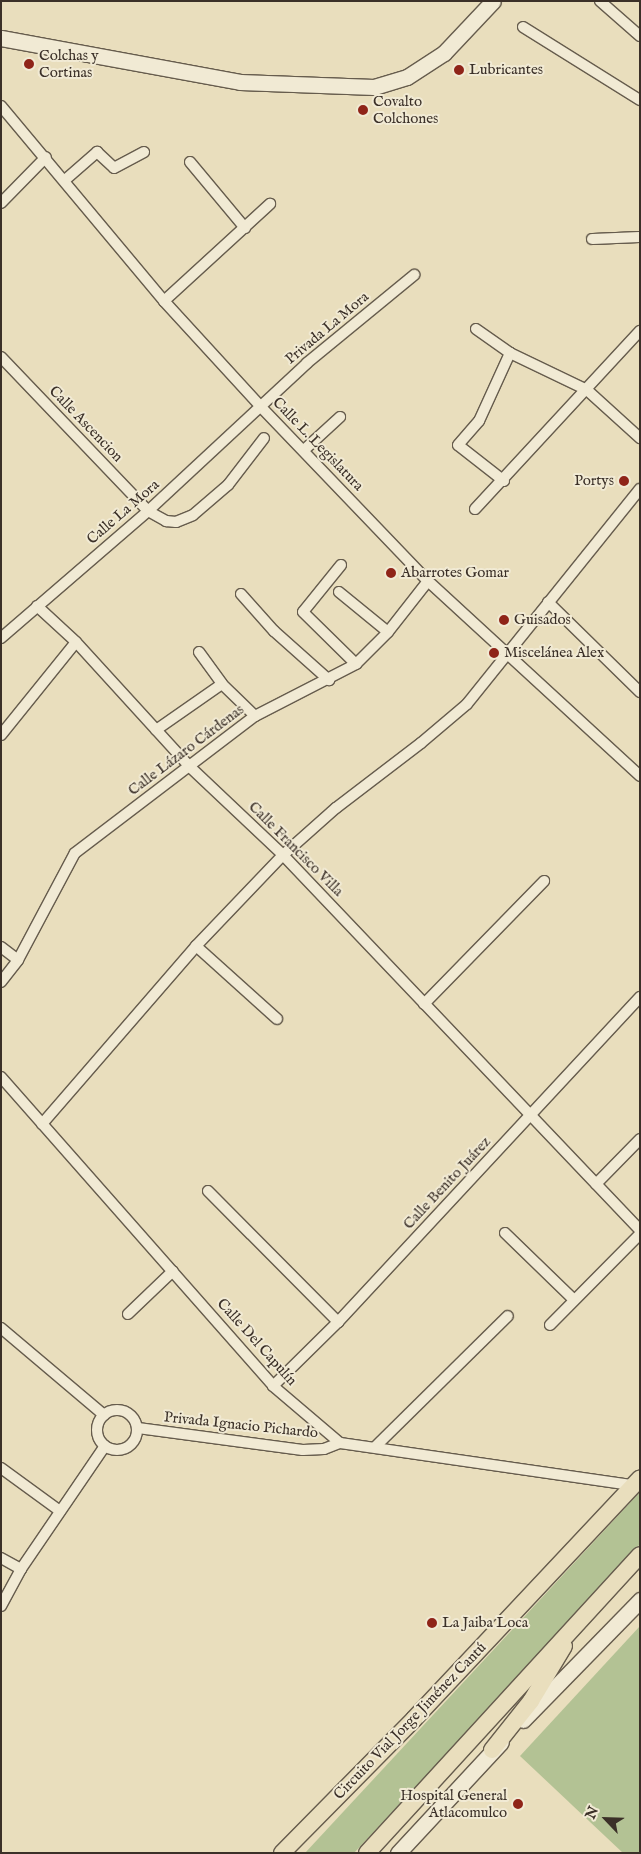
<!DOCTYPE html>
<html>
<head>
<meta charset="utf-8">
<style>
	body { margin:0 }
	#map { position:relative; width:641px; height:1854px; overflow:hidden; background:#e9debd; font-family:"IM FELL English",serif }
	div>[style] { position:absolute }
	.green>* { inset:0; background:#b3c294 }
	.roads { filter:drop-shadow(1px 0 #665c4d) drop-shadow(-1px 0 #665c4d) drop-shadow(0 1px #665c4d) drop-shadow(0 -1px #665c4d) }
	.street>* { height:10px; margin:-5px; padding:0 5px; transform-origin:5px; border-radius:5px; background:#f1ead4 }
	.street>.ring { margin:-5px; padding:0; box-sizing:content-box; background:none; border:10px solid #f1ead4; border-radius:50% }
	.secondary>* { height:15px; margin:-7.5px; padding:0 7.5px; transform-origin:7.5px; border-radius:7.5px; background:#f1ead4 }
	.primary>* { height:16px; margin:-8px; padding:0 8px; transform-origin:8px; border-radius:8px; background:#e9debd }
	.dots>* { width:14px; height:14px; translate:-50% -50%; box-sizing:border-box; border:2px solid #f1ead4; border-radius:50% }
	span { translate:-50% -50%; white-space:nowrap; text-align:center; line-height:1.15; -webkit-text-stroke:4px #f1ead4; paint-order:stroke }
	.poi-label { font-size:15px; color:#3b3028 }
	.left { translate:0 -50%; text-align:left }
	.right { translate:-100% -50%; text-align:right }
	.street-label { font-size:15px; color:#3b3028 }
	.frame { position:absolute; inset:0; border:2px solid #3b3028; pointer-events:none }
	.north { position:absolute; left:581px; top:1794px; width:50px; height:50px; -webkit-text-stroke:4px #f1ead4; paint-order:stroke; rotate:294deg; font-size:14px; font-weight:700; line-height:20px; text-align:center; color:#3b3028 }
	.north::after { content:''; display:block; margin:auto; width:18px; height:22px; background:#3b3028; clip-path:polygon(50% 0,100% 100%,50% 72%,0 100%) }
</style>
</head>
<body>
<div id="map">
	<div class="green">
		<div style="clip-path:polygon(640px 1492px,640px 1544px,526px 1669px,354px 1853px,305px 1853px)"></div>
		<div style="clip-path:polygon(640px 1626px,640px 1853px,623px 1853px,520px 1756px)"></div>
	</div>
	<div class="roads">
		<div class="street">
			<div style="left:600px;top:1px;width:53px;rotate:41.2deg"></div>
			<div style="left:523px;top:27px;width:138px;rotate:32deg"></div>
			<div style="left:1px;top:106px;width:254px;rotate:50.1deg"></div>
			<div style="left:164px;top:301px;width:144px;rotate:47.5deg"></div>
			<div style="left:261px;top:407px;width:241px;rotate:46.2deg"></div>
			<div style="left:428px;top:581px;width:288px;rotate:42.6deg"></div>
			<div style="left:190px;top:162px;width:86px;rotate:50.2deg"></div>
			<div style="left:65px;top:180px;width:43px;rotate:-41.2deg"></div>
			<div style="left:97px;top:152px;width:23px;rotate:43deg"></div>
			<div style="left:114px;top:168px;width:34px;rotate:-28deg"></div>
			<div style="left:1px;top:203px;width:64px;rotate:-45.6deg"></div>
			<div style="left:592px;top:239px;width:48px;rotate:-2.4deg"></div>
			<div style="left:164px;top:301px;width:144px;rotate:-42.5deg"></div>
			<div style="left:476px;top:329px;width:42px;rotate:35.2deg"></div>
			<div style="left:510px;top:353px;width:85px;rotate:25.7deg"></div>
			<div style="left:587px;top:390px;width:72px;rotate:42.2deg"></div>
			<div style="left:1px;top:357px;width:213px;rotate:46.3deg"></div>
			<div style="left:148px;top:511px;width:21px;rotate:29deg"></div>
			<div style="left:166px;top:521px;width:10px;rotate:6deg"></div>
			<div style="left:176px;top:522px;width:18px;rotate:-22deg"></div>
			<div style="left:193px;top:515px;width:46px;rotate:-40.6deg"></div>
			<div style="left:228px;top:485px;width:59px;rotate:-52.5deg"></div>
			<div style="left:304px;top:450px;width:49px;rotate:-42.5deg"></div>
			<div style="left:504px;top:481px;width:58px;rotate:-142deg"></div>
			<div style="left:458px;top:445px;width:32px;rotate:-49deg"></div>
			<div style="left:479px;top:421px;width:75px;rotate:-65.5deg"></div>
			<div style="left:475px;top:509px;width:243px;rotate:-47.2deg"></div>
			<div style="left:341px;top:565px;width:60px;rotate:129deg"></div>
			<div style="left:303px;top:612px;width:74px;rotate:44.5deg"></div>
			<div style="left:339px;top:592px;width:63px;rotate:39.2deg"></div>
			<div style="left:241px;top:594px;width:50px;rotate:48.3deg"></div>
			<div style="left:274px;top:631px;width:74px;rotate:41.7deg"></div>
			<div style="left:548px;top:602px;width:129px;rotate:44.4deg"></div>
			<div style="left:37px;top:606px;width:53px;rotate:42.7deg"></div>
			<div style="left:76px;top:642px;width:169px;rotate:47.6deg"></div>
			<div style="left:190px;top:767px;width:128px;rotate:43.4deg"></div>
			<div style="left:283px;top:855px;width:518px;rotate:46.41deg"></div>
			<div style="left:1px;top:638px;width:194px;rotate:-40.8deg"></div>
			<div style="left:148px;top:511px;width:217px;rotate:-42.9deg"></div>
			<div style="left:307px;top:363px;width:139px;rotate:-39.4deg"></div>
			<div style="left:199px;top:652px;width:39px;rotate:54deg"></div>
			<div style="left:222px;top:684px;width:46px;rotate:44.1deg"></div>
			<div style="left:156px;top:730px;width:80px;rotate:-34.9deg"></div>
			<div style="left:1px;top:735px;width:119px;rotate:-51.1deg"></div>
			<div style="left:196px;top:946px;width:109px;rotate:42deg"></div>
			<div style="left:1px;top:947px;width:21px;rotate:37deg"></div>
			<div style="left:1px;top:982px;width:28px;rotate:-52deg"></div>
			<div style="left:18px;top:960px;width:121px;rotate:-62deg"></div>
			<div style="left:75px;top:853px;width:226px;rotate:-37.3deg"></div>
			<div style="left:255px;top:716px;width:114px;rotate:-27.2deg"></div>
			<div style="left:356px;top:664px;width:45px;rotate:-45deg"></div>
			<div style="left:388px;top:632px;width:65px;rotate:-51.9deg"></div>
			<div style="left:424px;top:1004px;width:172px;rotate:-45.7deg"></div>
			<div style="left:1px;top:1077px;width:412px;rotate:48.6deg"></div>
			<div style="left:273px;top:1386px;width:88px;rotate:40.4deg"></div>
			<div style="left:340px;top:1443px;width:296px;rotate:8.2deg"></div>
			<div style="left:42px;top:1124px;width:235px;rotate:-49.1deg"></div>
			<div style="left:196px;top:946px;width:126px;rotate:-46.3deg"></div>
			<div style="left:283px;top:855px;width:71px;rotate:-41.6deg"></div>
			<div style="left:336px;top:808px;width:107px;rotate:-37.4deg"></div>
			<div style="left:421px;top:743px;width:60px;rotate:-40.3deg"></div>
			<div style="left:467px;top:704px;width:276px;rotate:-51.2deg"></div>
			<div style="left:596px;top:1184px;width:63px;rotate:-45.6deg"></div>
			<div style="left:208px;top:1191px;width:185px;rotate:45.2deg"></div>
			<div style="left:505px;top:1233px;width:95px;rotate:44.1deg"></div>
			<div style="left:128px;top:1314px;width:62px;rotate:-43.7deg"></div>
			<div style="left:550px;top:1325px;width:128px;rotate:-45.3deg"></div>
			<div style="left:1px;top:1328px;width:135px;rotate:40.2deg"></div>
			<div style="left:273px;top:1386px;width:91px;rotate:-44.6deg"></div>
			<div style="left:338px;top:1322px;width:444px;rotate:-47.1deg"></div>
			<div class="ring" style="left:97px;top:1410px;width:30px;height:30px"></div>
			<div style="left:138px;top:1428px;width:166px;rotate:7.6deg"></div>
			<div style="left:303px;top:1450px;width:21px;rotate:-3deg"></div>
			<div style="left:324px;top:1449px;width:17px;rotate:-21deg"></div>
			<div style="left:376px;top:1446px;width:185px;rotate:-44.6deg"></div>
			<div style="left:1px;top:1468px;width:73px;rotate:36.1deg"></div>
			<div style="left:1px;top:1558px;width:23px;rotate:29deg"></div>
			<div style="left:1px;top:1606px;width:42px;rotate:-61.6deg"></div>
			<div style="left:21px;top:1569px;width:149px;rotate:-55.7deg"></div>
		</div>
		<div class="secondary">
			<div style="left:1px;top:38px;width:243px;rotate:10.4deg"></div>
			<div style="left:240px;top:82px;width:134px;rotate:2.1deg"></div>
			<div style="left:374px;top:87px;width:34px;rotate:-17deg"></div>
			<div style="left:407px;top:77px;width:44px;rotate:-33deg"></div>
			<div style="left:444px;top:53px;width:71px;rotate:-46.7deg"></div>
			<div style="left:523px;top:1720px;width:168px;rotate:-45.7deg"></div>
			<div style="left:398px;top:1853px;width:151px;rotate:-47.1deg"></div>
		</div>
		<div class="primary">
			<div style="left:492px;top:1750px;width:63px;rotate:-51.5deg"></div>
			<div style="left:531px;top:1701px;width:64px;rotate:-59deg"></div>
			<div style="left:282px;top:1853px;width:188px;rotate:-45.4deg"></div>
			<div style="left:414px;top:1719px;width:330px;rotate:-46.8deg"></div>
			<div style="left:367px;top:1853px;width:404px;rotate:-47.5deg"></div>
		</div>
	</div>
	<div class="dots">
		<div style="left:29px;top:64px;background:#8f2418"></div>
		<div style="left:459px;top:70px;background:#8f2418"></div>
		<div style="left:363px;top:110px;background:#8f2418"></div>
		<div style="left:624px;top:481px;background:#8f2418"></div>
		<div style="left:391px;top:573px;background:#8f2418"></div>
		<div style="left:504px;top:620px;background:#8f2418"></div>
		<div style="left:494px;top:653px;background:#8f2418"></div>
		<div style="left:432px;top:1623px;background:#8f2418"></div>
		<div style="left:518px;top:1804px;background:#8f2418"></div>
	</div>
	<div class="poi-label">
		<span class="left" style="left:39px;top:64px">Colchas y<br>Cortinas</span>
		<span class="left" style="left:469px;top:70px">Lubricantes</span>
		<span class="left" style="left:373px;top:110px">Covalto<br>Colchones</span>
		<span class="right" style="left:614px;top:481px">Portys</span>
		<span class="left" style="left:401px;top:573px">Abarrotes Gomar</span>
		<span class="left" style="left:514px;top:620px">Guisados</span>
		<span class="left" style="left:504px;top:653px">Miscelánea Alex</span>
		<span class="left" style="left:442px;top:1623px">La Jaiba Loca</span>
		<span class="right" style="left:507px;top:1804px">Hospital General<br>Atlacomulco</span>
	</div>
	<div class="street-label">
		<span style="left:327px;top:328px;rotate:-40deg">Privada La Mora</span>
		<span style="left:86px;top:424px;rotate:46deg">Calle Ascencion</span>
		<span style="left:318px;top:444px;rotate:46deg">Calle L. Legislatura</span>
		<span style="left:123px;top:512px;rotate:-41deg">Calle La Mora</span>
		<span style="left:186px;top:750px;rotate:-37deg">Calle Lázaro Cárdenas</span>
		<span style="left:296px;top:849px;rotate:45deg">Calle Francisco Villa</span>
		<span style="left:447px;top:1183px;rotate:-47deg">Calle Benito Juárez</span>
		<span style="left:257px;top:1342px;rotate:48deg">Calle Del Capulín</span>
		<span style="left:241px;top:1425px;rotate:6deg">Privada Ignacio Pichardo</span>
		<span style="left:410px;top:1721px;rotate:-46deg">Circuito Vial Jorge Jiménez Cantú</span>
	</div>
	<div class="frame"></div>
	<div class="north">N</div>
</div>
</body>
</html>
